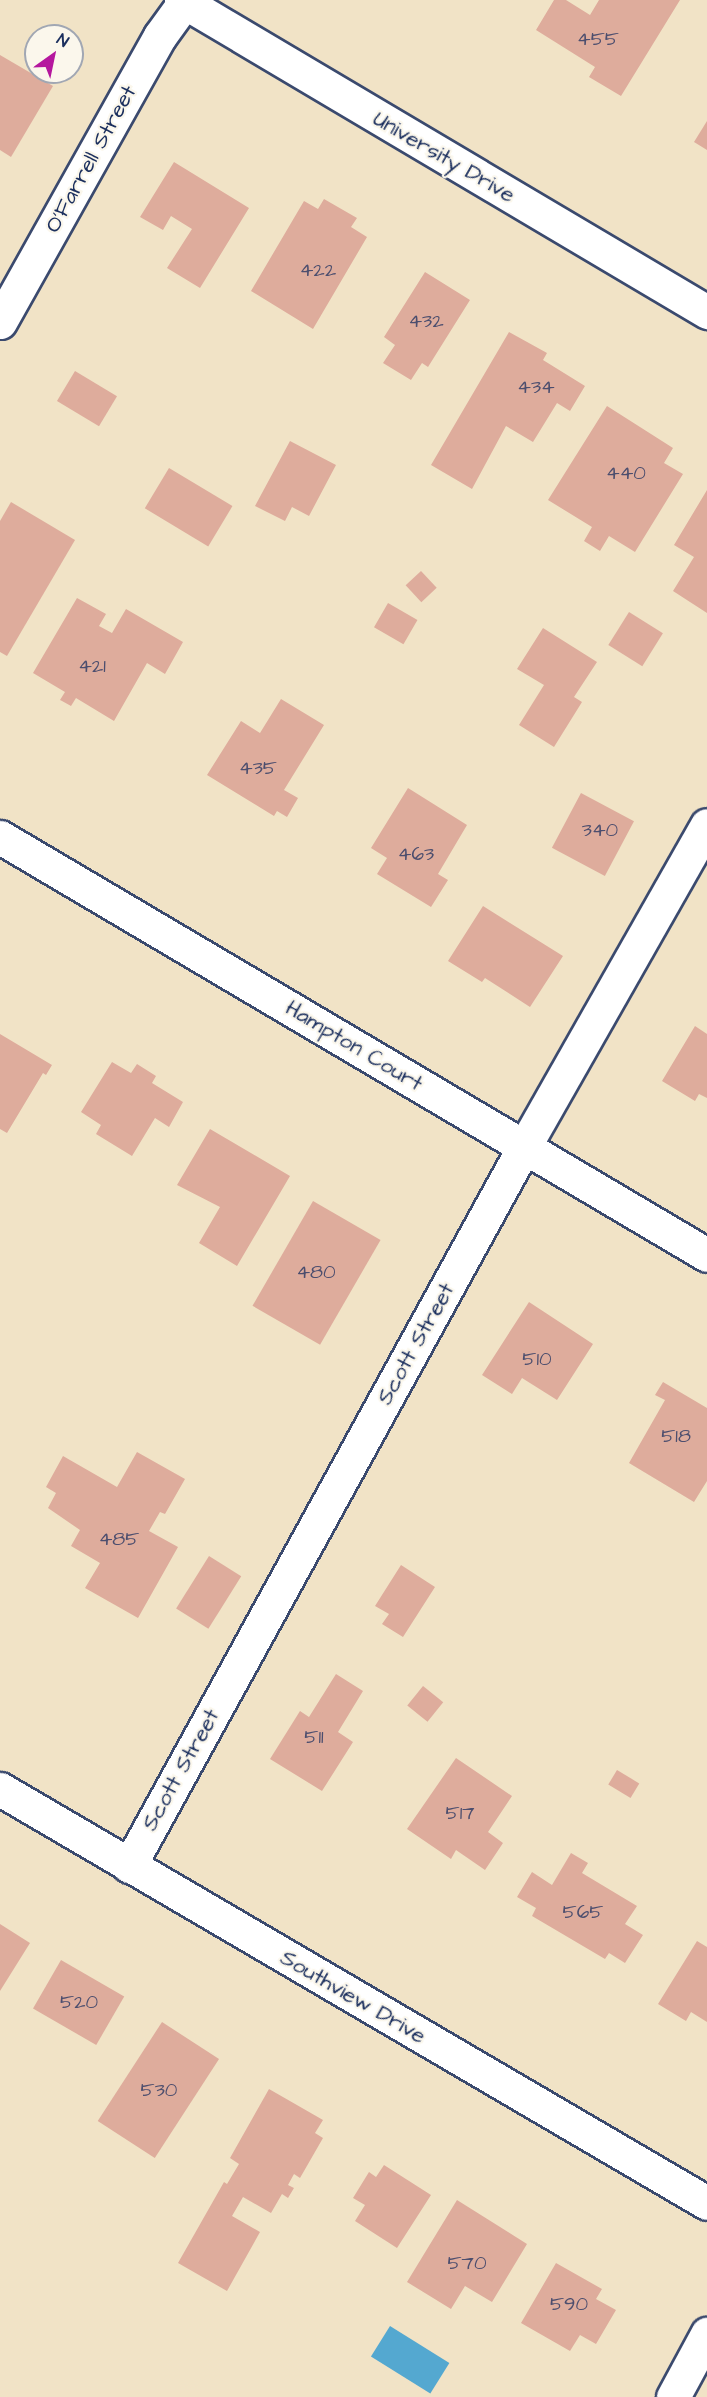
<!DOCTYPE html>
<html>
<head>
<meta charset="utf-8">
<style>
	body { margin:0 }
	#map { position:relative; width:707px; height:2397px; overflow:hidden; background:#f1e3c6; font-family:"Architects Daughter",sans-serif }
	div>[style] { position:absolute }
	.water>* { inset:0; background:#54a8d0; transform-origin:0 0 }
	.building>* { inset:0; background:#deac9c; transform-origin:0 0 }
	.roads { filter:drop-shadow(2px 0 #3b4a6e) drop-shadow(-2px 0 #3b4a6e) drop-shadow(0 2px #3b4a6e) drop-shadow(0 -2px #3b4a6e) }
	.minor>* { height:33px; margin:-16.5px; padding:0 16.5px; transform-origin:16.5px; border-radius:16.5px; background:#fff }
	span { translate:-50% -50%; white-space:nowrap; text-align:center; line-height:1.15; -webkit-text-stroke:4.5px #fbf7ec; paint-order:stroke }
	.number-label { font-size:20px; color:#4c4e6e }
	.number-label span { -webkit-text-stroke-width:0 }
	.street-label { font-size:22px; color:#1b2f5e }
	.north { position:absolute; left:24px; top:24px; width:60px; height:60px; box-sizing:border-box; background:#fbf7ec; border:2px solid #a1a7b3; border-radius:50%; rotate:33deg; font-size:16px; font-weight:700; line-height:24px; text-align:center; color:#1b2f5e }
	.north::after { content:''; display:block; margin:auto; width:21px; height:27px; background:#b5179e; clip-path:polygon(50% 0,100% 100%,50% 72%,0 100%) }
</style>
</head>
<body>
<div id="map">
	<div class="water">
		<div style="left:390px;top:2326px;width:70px;height:36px;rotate:32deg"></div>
	</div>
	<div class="building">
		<div style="clip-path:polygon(554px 0,566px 0,590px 15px,599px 0,680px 0,621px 96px,589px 77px,595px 67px,536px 30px)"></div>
		<div style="clip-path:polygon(0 55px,53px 86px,11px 157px,0 150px)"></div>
		<div style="clip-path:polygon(707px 121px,707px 150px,694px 142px)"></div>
		<div style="clip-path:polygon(174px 162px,249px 208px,200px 288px,167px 268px,192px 229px,171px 216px,163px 230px,140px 217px)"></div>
		<div style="clip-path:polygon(324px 199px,357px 218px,351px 227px,367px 237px,313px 329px,251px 291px,304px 201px,318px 209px)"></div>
		<div style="clip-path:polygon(425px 272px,470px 300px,428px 367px,422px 363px,411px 380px,383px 363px,395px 345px,384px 337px)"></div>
		<div style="clip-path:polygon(509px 332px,547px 353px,543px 360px,585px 386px,570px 411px,557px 403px,533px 442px,506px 426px,472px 489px,431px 465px)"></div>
		<div style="left:75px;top:371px;width:49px;height:35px;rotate:31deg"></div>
		<div style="clip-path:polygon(607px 406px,673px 448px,664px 463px,683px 474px,635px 552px,609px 536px,600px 551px,584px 541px,592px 527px,548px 500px)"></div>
		<div style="clip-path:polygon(290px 441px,336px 465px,309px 516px,292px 507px,285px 521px,255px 506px)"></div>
		<div style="left:169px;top:468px;width:74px;height:47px;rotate:31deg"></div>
		<div style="clip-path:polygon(707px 490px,707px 613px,673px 591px,694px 557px,674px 545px)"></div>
		<div style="clip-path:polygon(11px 502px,75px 540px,7px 656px,0 652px,0 521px)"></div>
		<div style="left:421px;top:571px;width:23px;height:21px;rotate:47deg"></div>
		<div style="clip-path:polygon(77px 598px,106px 614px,99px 626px,112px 633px,126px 609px,183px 642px,165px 674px,147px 663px,114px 721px,76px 698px,71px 706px,62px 701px,60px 700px,65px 692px,33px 673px)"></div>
		<div style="left:388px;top:603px;width:34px;height:28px;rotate:30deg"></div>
		<div style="left:629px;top:612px;width:40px;height:39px;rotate:32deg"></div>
		<div style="clip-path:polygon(543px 628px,597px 662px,574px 697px,582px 702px,554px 747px,519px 725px,544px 685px,517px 669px)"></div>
		<div style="clip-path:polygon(281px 699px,324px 725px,284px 790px,298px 798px,287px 817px,277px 811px,274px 816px,207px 775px,241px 721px,260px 733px)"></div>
		<div style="clip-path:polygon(408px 788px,467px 825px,438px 874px,448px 880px,431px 907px,377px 874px,387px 858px,371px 848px)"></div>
		<div style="left:581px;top:793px;width:60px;height:62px;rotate:28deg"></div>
		<div style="clip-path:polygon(483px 906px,563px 956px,530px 1007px,485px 978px,482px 982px,448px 961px)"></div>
		<div style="clip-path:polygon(695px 1026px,707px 1034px,707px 1098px,699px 1094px,695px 1101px,662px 1081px)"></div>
		<div style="clip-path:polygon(0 1034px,52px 1065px,46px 1075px,43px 1073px,7px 1133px,0 1129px)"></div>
		<div style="clip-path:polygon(112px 1062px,131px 1073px,137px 1064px,156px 1076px,152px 1083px,183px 1102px,169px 1127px,155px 1118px,132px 1156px,96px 1134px,101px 1125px,81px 1112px)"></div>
		<div style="clip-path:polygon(210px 1129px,290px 1176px,237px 1266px,199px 1243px,220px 1207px,177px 1185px)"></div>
		<div style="left:313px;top:1201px;width:78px;height:121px;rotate:30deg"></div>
		<div style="clip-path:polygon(529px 1302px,593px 1344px,557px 1400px,522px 1378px,512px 1394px,482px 1375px)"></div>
		<div style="clip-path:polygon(663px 1382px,707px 1408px,707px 1481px,694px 1502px,629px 1463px,665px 1400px,655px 1395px)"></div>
		<div style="clip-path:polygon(137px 1452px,185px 1479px,165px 1514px,160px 1512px,149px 1531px,178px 1547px,138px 1618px,85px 1588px,100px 1563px,71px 1546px,80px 1530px,48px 1508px,56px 1493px,46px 1487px,63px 1456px,117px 1487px)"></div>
		<div style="left:209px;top:1556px;width:38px;height:62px;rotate:32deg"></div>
		<div style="clip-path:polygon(401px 1565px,435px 1587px,403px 1637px,382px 1624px,389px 1614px,375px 1606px)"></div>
		<div style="clip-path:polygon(336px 1674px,363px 1691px,338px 1732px,353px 1742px,322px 1791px,270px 1759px,300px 1711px,309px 1717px)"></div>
		<div style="left:423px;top:1686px;width:26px;height:25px;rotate:39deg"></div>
		<div style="clip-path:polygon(456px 1758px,512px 1796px,488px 1832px,503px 1843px,485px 1870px,456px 1850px,451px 1859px,407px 1829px)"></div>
		<div style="left:617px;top:1770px;width:26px;height:17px;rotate:31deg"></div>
		<div style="clip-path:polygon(571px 1853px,588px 1863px,582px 1873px,637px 1906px,625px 1924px,643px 1935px,625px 1963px,609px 1953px,605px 1959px,532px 1916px,536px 1908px,517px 1897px,532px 1872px,552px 1885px)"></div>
		<div style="clip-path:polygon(0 1924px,30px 1943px,0 1991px)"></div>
		<div style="clip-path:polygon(697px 1941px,707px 1947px,707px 2022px,691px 2012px,686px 2021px,658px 2004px)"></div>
		<div style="left:61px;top:1960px;width:73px;height:56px;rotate:30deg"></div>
		<div style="left:162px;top:2022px;width:68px;height:118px;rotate:33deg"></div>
		<div style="clip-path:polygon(269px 2089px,323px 2120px,315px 2133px,323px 2138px,300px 2178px,294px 2174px,288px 2185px,294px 2188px,288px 2198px,282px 2194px,271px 2213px,243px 2197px,232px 2216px,260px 2232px,227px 2291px,178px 2263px,224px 2182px,227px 2184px,239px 2164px,230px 2158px)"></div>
		<div style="clip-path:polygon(384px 2165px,431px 2195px,397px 2248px,355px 2221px,365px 2205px,353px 2198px,369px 2172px,376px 2177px)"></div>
		<div style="clip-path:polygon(457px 2200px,527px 2244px,492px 2302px,465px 2286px,451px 2309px,407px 2282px)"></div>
		<div style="clip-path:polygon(556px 2263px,602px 2289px,596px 2299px,616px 2310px,596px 2344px,580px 2335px,570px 2351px,521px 2323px)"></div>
	</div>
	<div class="roads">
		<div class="minor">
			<div style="left:181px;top:0;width:612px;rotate:30.67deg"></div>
			<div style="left:0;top:322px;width:328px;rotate:-60.8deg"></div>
			<div style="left:160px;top:36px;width:44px;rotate:-54.2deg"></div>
			<div style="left:0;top:837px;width:821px;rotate:30.59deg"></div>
			<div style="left:0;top:1789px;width:819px;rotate:30.35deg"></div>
			<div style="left:129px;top:1866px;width:820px;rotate:-61.22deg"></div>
			<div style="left:524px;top:1147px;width:370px;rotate:-60.4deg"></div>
			<div style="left:673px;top:2397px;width:72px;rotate:-61.6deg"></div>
		</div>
	</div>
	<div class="number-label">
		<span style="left:598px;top:39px">455</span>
		<span style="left:318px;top:270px">422</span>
		<span style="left:426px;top:321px">432</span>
		<span style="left:536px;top:387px">434</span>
		<span style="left:626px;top:473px">440</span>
		<span style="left:92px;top:666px">421</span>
		<span style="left:258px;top:768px">435</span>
		<span style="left:600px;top:830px">340</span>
		<span style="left:416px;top:854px">463</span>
		<span style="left:316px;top:1272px">480</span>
		<span style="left:537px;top:1359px">510</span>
		<span style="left:676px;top:1436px">518</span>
		<span style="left:119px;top:1539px">485</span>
		<span style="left:314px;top:1737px">511</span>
		<span style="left:460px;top:1813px">517</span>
		<span style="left:583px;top:1912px">565</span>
		<span style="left:79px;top:2002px">520</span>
		<span style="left:159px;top:2090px">530</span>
		<span style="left:467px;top:2263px">570</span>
		<span style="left:569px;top:2304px">590</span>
	</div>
	<div class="street-label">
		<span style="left:444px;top:157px;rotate:30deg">University Drive</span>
		<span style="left:91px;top:159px;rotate:-61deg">O'Farrell Street</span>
		<span style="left:354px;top:1046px;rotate:31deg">Hampton Court</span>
		<span style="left:416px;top:1344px;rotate:-61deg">Scott Street</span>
		<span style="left:181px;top:1770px;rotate:-61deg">Scott Street</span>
		<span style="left:353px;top:1997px;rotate:30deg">Southview Drive</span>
	</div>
	<div class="north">N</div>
</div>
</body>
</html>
